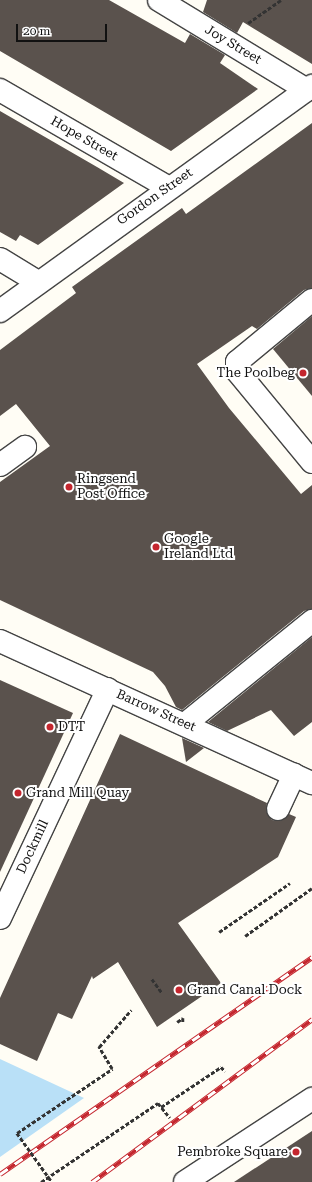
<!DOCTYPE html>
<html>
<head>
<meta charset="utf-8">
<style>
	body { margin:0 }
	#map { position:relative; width:312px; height:1182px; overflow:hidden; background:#fffdf5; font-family:"Roboto Serif",serif }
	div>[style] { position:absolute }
	.water>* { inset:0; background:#b9e0f7 }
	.building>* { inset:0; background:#5a524d }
	.path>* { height:2.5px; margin-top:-1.25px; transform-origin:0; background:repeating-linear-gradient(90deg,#333 0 4px,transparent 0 6px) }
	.roads { filter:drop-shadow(1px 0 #444) drop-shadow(-1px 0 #444) drop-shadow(0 1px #444) drop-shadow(0 -1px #444) }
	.minor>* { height:22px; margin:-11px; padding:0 11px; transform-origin:11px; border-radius:11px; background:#fff }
	.rail>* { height:4.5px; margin-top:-2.25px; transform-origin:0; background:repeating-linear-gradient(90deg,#fff 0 9px,#c4262e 0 18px); box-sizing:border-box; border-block:1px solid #c4262e }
	.path-bridge>* { height:2.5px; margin-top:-1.25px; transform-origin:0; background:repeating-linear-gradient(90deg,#333 0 4px,transparent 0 6px) }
	.dots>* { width:11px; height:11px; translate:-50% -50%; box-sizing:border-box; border:2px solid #fff; border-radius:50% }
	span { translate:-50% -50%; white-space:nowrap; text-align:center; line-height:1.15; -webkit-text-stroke:4px #fff; paint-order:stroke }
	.street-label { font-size:13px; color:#111 }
	.poi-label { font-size:13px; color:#111 }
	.right { translate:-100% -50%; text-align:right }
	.left { translate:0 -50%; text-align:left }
	.scale { position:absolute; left:16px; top:24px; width:91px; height:18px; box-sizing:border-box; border:2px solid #111; border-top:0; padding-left:5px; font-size:12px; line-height:14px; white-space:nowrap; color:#111; -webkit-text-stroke:3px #fff; paint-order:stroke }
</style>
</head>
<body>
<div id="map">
	<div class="water">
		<div style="clip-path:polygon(0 1059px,84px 1098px,0 1157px)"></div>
	</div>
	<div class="building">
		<div style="clip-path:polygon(0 0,109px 0,185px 43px,190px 34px,225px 55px,220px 63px,258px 89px,171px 151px,0 51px)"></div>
		<div style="clip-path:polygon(207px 0,312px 0,312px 64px,243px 22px,237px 33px,203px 12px)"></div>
		<div style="clip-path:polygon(0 111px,97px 167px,124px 183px,38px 245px,20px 235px,16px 241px,0 232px)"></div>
		<div style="clip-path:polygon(312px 123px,312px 288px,304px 290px,257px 329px,252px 326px,197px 364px,229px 408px,301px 494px,312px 485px,312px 609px,304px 611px,182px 710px,176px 707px,165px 686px,153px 672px,0 600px,0 482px,50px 446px,16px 404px,0 416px,0 350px,76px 293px,72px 287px,182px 208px,186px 214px)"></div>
		<div style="clip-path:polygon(312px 316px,312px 396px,273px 349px)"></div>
		<div style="clip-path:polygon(312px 637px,312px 722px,294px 736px,271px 710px,227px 731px,208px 722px)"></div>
		<div style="clip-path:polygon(0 680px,73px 713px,0 872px)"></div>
		<div style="clip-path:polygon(120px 734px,267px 803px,266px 811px,272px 820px,280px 821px,289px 814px,296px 817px,278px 857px,178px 923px,221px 983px,157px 1027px,118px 962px,93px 979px,92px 976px,72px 1019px,58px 1013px,37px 1061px,0 1044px,0 998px)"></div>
		<div style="clip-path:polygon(182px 738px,204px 748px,186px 762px)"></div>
		<div style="clip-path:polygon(312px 1131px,312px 1182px,234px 1182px)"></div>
	</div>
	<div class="path">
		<div style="left:248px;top:23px;width:40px;rotate:-34.9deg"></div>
		<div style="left:219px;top:932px;width:86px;rotate:-34.6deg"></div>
		<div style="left:245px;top:936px;width:82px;rotate:-35.6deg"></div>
		<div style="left:152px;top:979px;width:17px;rotate:54deg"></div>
		<div style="left:183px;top:1018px;width:4px;rotate:90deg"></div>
		<div style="left:161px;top:1107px;width:72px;rotate:-33.7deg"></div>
		<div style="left:221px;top:1067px;width:6px;rotate:45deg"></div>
		<div style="left:17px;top:1133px;width:115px;rotate:-34deg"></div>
		<div style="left:112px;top:1069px;width:26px;rotate:-121deg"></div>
		<div style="left:99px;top:1047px;width:49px;rotate:-49.1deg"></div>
		<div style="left:41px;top:1182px;width:141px;rotate:-34deg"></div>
		<div style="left:158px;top:1103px;width:19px;rotate:51deg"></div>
	</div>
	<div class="roads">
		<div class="minor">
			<div style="left:159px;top:0;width:173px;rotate:31.3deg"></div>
			<div style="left:0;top:90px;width:193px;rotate:30.1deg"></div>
			<div style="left:0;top:259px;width:44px;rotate:31.2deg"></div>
			<div style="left:312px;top:300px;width:97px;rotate:140.4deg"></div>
			<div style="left:237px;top:362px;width:9px;rotate:90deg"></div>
			<div style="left:237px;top:371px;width:118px;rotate:50.5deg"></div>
			<div style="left:0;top:311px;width:385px;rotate:-35.8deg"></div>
			<div style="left:0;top:465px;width:31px;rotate:-36deg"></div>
			<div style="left:0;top:641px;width:343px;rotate:24.5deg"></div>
			<div style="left:185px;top:724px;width:164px;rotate:-39deg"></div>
			<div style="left:278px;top:809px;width:38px;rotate:-65deg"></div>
			<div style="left:0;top:918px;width:253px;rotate:-64.8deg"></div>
			<div style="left:185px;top:1182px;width:152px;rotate:-33.2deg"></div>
		</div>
	</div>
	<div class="rail">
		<div style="left:0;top:1174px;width:380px;rotate:-34.8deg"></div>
		<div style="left:92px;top:1182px;width:274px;rotate:-36.5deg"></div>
	</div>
	<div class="path-bridge">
		<div style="left:177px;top:1022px;width:7px;rotate:-34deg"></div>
		<div style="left:17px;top:1133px;width:60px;rotate:54.5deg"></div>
	</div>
	<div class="dots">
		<div style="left:303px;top:373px;background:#c4262e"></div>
		<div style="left:69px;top:487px;background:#c4262e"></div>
		<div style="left:156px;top:547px;background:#c4262e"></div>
		<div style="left:50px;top:727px;background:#c4262e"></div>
		<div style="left:18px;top:793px;background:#c4262e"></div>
		<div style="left:179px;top:990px;background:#c4262e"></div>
		<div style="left:296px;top:1152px;background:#c4262e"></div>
	</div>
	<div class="street-label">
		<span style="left:233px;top:45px;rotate:31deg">Joy Street</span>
		<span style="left:84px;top:139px;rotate:30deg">Hope Street</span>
		<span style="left:155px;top:197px;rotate:-35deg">Gordon Street</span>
		<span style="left:156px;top:711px;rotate:24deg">Barrow Street</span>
		<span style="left:33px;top:847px;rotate:-65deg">Dockmill</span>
	</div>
	<div class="poi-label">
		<span class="right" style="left:295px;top:373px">The Poolbeg</span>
		<span class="left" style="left:77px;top:487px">Ringsend<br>Post Office</span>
		<span class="left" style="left:164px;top:547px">Google<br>Ireland Ltd</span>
		<span class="left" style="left:58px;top:727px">DTT</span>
		<span class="left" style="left:26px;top:793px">Grand Mill Quay</span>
		<span class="left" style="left:187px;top:990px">Grand Canal Dock</span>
		<span class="right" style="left:288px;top:1152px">Pembroke Square</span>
	</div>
	<div class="scale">20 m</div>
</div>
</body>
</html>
